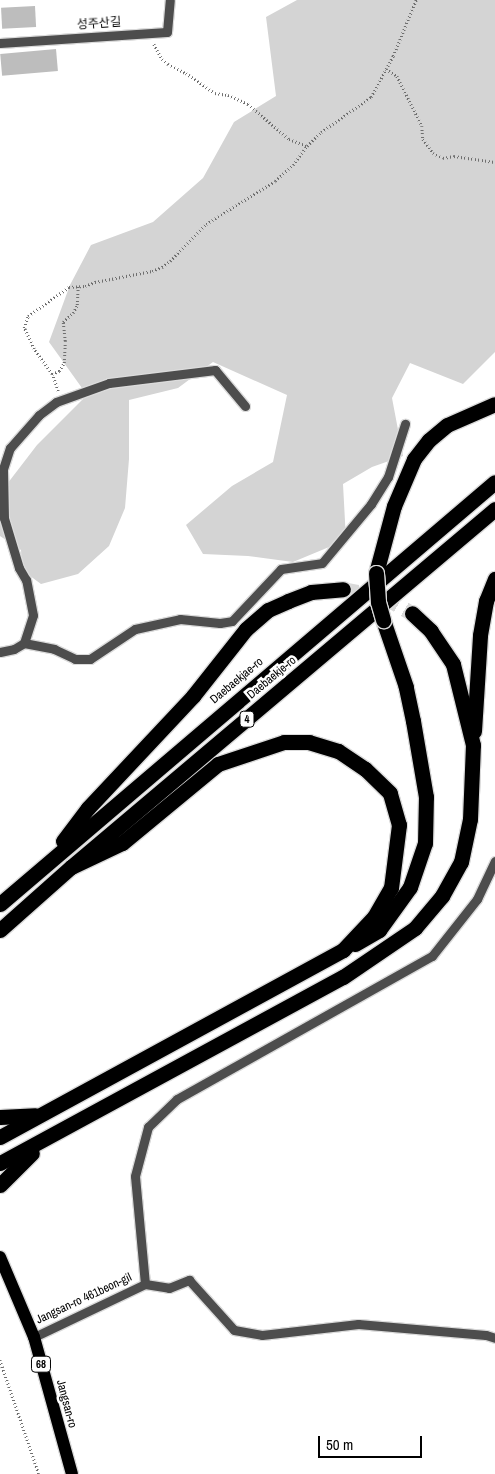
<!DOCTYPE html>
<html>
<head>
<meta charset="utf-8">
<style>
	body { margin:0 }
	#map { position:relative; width:495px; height:1474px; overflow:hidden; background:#fff; font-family:"Archivo Narrow","Noto Sans KR",sans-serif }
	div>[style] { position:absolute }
	.green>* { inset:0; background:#d4d4d4 }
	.building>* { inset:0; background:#bdbdbd; transform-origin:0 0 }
	.highway-tunnel>* { height:15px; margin-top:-7.5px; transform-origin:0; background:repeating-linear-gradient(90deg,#d9d9d9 0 15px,transparent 0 23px) }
	.path>* { height:2.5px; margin-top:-1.25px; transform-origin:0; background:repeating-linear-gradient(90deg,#6f6f6f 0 1px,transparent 0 3.5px) }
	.roads { filter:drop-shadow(1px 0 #dbdbdb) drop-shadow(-1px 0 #dbdbdb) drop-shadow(0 1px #dbdbdb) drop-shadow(0 -1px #dbdbdb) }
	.minor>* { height:9px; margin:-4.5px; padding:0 4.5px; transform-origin:4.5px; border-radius:4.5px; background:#4d4d4d }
	.major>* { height:12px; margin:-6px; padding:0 6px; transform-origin:6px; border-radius:6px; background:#000 }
	.highway>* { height:15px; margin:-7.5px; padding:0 7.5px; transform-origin:7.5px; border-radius:7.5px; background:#000 }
	.bridges { filter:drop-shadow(1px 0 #dbdbdb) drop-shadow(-1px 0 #dbdbdb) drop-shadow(0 1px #dbdbdb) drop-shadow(0 -1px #dbdbdb) }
	.highway-bridge>* { height:15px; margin:-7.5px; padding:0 7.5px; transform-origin:7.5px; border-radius:7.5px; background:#000 }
	span { translate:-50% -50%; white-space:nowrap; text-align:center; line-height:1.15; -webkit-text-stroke:5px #fff; paint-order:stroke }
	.shield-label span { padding:1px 4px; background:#fff; border:1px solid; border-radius:4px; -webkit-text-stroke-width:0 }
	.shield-label { font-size:11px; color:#000; font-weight:700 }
	.street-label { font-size:12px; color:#000 }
	.scale { position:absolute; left:318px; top:1436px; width:104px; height:22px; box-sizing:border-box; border:2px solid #000; border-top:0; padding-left:6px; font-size:15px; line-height:18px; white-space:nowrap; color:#000; -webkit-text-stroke:4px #fff; paint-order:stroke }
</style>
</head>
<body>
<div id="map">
	<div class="green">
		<div style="clip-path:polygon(297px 0,495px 0,495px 352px,463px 384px,410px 363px,392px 398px,403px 456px,372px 467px,343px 484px,346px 540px,293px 562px,248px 556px,203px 554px,186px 525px,232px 486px,273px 462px,287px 395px,213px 362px,178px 388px,129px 400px,129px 459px,125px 508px,109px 546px,78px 574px,41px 584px,22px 570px,21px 550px,0 536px,0 497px,4px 488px,37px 445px,87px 395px,49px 342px,70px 285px,91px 245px,153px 222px,203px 178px,234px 122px,276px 96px,266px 17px)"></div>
	</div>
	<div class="building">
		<div style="left:35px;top:6px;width:21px;height:34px;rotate:87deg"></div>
		<div style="left:56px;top:49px;width:22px;height:56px;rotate:85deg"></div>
	</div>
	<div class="highway-tunnel">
		<div style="left:343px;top:589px;width:43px;rotate:10.8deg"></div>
		<div style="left:385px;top:597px;width:31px;rotate:31deg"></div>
	</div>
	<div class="path">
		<div style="left:154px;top:44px;width:17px;rotate:62deg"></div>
		<div style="left:162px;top:59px;width:8px;rotate:40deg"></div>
		<div style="left:168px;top:64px;width:20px;rotate:27deg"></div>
		<div style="left:186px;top:73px;width:35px;rotate:35deg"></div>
		<div style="left:215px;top:93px;width:13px;rotate:9deg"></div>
		<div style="left:228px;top:95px;width:22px;rotate:24deg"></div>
		<div style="left:248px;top:104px;width:54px;rotate:40.5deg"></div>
		<div style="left:289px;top:139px;width:19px;rotate:21deg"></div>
		<div style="left:386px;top:69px;width:13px;rotate:32deg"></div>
		<div style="left:397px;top:76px;width:56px;rotate:63.4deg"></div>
		<div style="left:422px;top:126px;width:13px;rotate:86deg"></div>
		<div style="left:423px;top:139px;width:17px;rotate:54deg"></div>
		<div style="left:433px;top:153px;width:11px;rotate:27deg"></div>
		<div style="left:443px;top:158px;width:11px;rotate:-10deg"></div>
		<div style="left:454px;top:156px;width:41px;rotate:8.3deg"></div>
		<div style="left:52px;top:374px;width:8px;rotate:-23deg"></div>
		<div style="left:59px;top:371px;width:9px;rotate:-58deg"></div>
		<div style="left:64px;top:363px;width:22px;rotate:-87deg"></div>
		<div style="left:65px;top:341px;width:19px;rotate:-96deg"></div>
		<div style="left:63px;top:322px;width:13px;rotate:-42deg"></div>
		<div style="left:73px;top:313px;width:9px;rotate:-63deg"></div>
		<div style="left:77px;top:305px;width:19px;rotate:-87deg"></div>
		<div style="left:58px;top:391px;width:18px;rotate:-109deg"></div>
		<div style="left:52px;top:374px;width:31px;rotate:-126deg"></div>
		<div style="left:34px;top:349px;width:23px;rotate:-115deg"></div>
		<div style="left:24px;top:328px;width:13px;rotate:-72deg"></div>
		<div style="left:28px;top:316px;width:50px;rotate:-35.3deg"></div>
		<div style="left:69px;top:287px;width:16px;rotate:-4deg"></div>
		<div style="left:85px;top:286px;width:11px;rotate:-22deg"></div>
		<div style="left:95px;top:282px;width:58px;rotate:-10.9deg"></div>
		<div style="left:152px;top:271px;width:11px;rotate:-22deg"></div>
		<div style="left:162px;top:267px;width:10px;rotate:-37deg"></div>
		<div style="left:170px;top:261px;width:52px;rotate:-45.8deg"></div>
		<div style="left:206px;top:224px;width:81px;rotate:-31.9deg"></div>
		<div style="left:275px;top:181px;width:24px;rotate:-42deg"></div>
		<div style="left:293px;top:165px;width:24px;rotate:-54deg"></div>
		<div style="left:307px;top:146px;width:20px;rotate:-45deg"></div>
		<div style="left:321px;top:132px;width:61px;rotate:-35deg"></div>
		<div style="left:371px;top:97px;width:47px;rotate:-61.8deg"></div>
		<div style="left:393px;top:56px;width:61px;rotate:-67.7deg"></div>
		<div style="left:0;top:1360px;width:120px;rotate:71.1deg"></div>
	</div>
	<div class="roads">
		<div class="minor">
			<div style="left:0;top:43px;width:167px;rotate:-3.8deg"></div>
			<div style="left:167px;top:32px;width:32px;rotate:-85deg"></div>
			<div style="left:24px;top:643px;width:31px;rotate:11deg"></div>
			<div style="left:54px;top:649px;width:23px;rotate:25deg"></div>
			<div style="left:75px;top:659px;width:15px"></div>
			<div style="left:90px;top:659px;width:54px;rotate:-33.7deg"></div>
			<div style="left:135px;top:629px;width:46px;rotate:-12.5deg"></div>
			<div style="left:180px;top:619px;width:40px;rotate:5.7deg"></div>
			<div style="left:220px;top:623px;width:12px;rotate:-9deg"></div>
			<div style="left:232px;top:621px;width:71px;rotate:-46.7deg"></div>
			<div style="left:281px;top:569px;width:41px;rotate:-8.3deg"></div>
			<div style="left:322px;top:563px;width:77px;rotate:-50.3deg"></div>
			<div style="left:371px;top:504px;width:32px;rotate:-58deg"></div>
			<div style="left:388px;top:477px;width:56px;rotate:-72.2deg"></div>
			<div style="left:0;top:652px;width:14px;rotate:-12deg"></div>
			<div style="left:14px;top:649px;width:12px;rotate:-31deg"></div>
			<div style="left:24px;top:643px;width:29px;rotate:-72deg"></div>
			<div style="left:33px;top:615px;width:36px;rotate:-101deg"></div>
			<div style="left:26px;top:580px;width:14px;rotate:-120deg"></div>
			<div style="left:19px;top:568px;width:52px;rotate:-106.7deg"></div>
			<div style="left:4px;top:518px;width:49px;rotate:-91.2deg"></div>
			<div style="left:3px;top:469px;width:22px;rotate:-72deg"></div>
			<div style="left:10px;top:448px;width:44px;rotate:-48.7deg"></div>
			<div style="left:39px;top:415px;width:21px;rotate:-37deg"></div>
			<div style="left:56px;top:402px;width:56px;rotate:-19.7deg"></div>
			<div style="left:109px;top:383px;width:107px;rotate:-7deg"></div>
			<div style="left:215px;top:370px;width:47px;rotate:50.2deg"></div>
			<div style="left:145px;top:1284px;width:108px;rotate:-95.3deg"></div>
			<div style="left:135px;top:1176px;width:51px;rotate:-75.1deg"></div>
			<div style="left:148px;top:1127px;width:40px;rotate:-44deg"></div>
			<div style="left:177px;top:1099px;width:292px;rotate:-29.3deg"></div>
			<div style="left:432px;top:956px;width:73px;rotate:-51.7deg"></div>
			<div style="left:477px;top:899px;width:42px;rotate:-64.7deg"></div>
			<div style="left:145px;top:1284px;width:24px;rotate:9deg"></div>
			<div style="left:169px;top:1288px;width:22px;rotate:-22deg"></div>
			<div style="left:189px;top:1280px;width:67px;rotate:48deg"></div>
			<div style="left:234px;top:1330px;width:28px;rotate:10deg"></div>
			<div style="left:262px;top:1335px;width:97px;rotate:-6.5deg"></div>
			<div style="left:358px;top:1324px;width:128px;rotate:4.9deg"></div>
			<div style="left:486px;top:1335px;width:9px;rotate:18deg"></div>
			<div style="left:34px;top:1337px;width:123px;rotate:-25.5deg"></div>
		</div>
		<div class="major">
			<div style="left:0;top:1257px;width:87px;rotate:67deg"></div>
			<div style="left:34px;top:1337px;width:142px;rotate:74.5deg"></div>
		</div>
		<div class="highway">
			<div style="left:376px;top:573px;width:69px;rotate:-75deg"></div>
			<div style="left:394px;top:506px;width:51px;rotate:-66.9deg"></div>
			<div style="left:414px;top:459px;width:24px;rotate:-52deg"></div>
			<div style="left:429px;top:440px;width:23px;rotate:-40deg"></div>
			<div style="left:447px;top:425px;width:52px;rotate:-23.6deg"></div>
			<div style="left:474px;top:731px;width:96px;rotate:-86.4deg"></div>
			<div style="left:480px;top:635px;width:35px;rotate:-80deg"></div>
			<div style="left:486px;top:601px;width:24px;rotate:-68deg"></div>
			<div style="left:63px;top:841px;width:41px;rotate:-52.9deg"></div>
			<div style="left:88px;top:808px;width:154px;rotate:-46.8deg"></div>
			<div style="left:193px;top:696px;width:85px;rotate:-51.7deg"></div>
			<div style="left:246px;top:629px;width:29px;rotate:-41deg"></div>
			<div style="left:268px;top:610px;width:22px;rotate:-24deg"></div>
			<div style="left:288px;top:601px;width:25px;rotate:-21deg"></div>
			<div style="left:311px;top:592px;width:32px;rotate:-5deg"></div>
			<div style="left:0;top:904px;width:650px;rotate:-40.45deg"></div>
			<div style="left:0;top:930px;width:95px;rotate:-41.6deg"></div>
			<div style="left:71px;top:867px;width:555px;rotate:-40.18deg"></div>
			<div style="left:355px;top:944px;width:28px;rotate:-30deg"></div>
			<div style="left:379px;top:930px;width:53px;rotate:-54.2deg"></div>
			<div style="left:410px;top:887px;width:46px;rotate:-71.2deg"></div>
			<div style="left:425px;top:843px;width:46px;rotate:-88.8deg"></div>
			<div style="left:426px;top:797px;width:77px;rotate:-99.7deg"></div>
			<div style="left:413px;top:721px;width:35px;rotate:-102deg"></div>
			<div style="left:406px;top:687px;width:71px;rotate:-108.9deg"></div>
			<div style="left:0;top:1117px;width:35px;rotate:-3deg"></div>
			<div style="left:0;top:1137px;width:391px;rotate:-28.6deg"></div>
			<div style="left:343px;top:950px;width:45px;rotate:-46.8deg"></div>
			<div style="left:374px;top:917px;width:34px;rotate:-60deg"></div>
			<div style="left:391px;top:888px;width:64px;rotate:-82.8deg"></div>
			<div style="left:399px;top:825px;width:33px;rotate:-106deg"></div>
			<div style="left:390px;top:793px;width:35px;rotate:-136deg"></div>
			<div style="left:365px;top:769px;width:32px;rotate:-146deg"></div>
			<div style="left:338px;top:751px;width:30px;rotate:-163deg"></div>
			<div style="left:309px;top:742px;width:25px;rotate:180deg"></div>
			<div style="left:284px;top:742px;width:70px;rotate:161.6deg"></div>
			<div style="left:218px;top:764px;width:124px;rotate:140.5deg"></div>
			<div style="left:122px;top:843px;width:56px;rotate:154.8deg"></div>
			<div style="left:0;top:1163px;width:390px;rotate:-28.5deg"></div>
			<div style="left:343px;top:977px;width:87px;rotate:-34.2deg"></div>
			<div style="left:415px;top:928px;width:42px;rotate:-49.8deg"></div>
			<div style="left:442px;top:896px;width:39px;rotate:-61deg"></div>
			<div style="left:461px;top:862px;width:44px;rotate:-78.2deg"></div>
			<div style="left:470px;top:819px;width:74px;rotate:-87.7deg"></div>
			<div style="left:473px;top:745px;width:83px;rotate:-103.9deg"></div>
			<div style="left:453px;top:664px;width:40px;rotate:-124deg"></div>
			<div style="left:431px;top:631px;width:26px;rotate:-137deg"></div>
			<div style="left:0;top:1185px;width:45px;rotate:-45deg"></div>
		</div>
	</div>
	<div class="bridges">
		<div class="highway-bridge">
			<div style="left:376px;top:573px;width:29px;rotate:86deg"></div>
			<div style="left:378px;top:602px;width:19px;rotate:74deg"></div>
		</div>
	</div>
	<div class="shield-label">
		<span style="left:247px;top:719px">4</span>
		<span style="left:41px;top:1364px">68</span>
	</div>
	<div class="street-label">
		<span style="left:99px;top:24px;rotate:-4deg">성주산길</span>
		<span style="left:272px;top:678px;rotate:-40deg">Daebaekje-ro</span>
		<span style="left:237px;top:681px;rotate:-40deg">Daebaekjae-ro</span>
		<span style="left:84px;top:1299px;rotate:-25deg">Jangsan-ro 461beon-gil</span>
		<span style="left:66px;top:1404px;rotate:75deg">Jangsan-ro</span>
	</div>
	<div class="scale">50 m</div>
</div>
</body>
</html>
